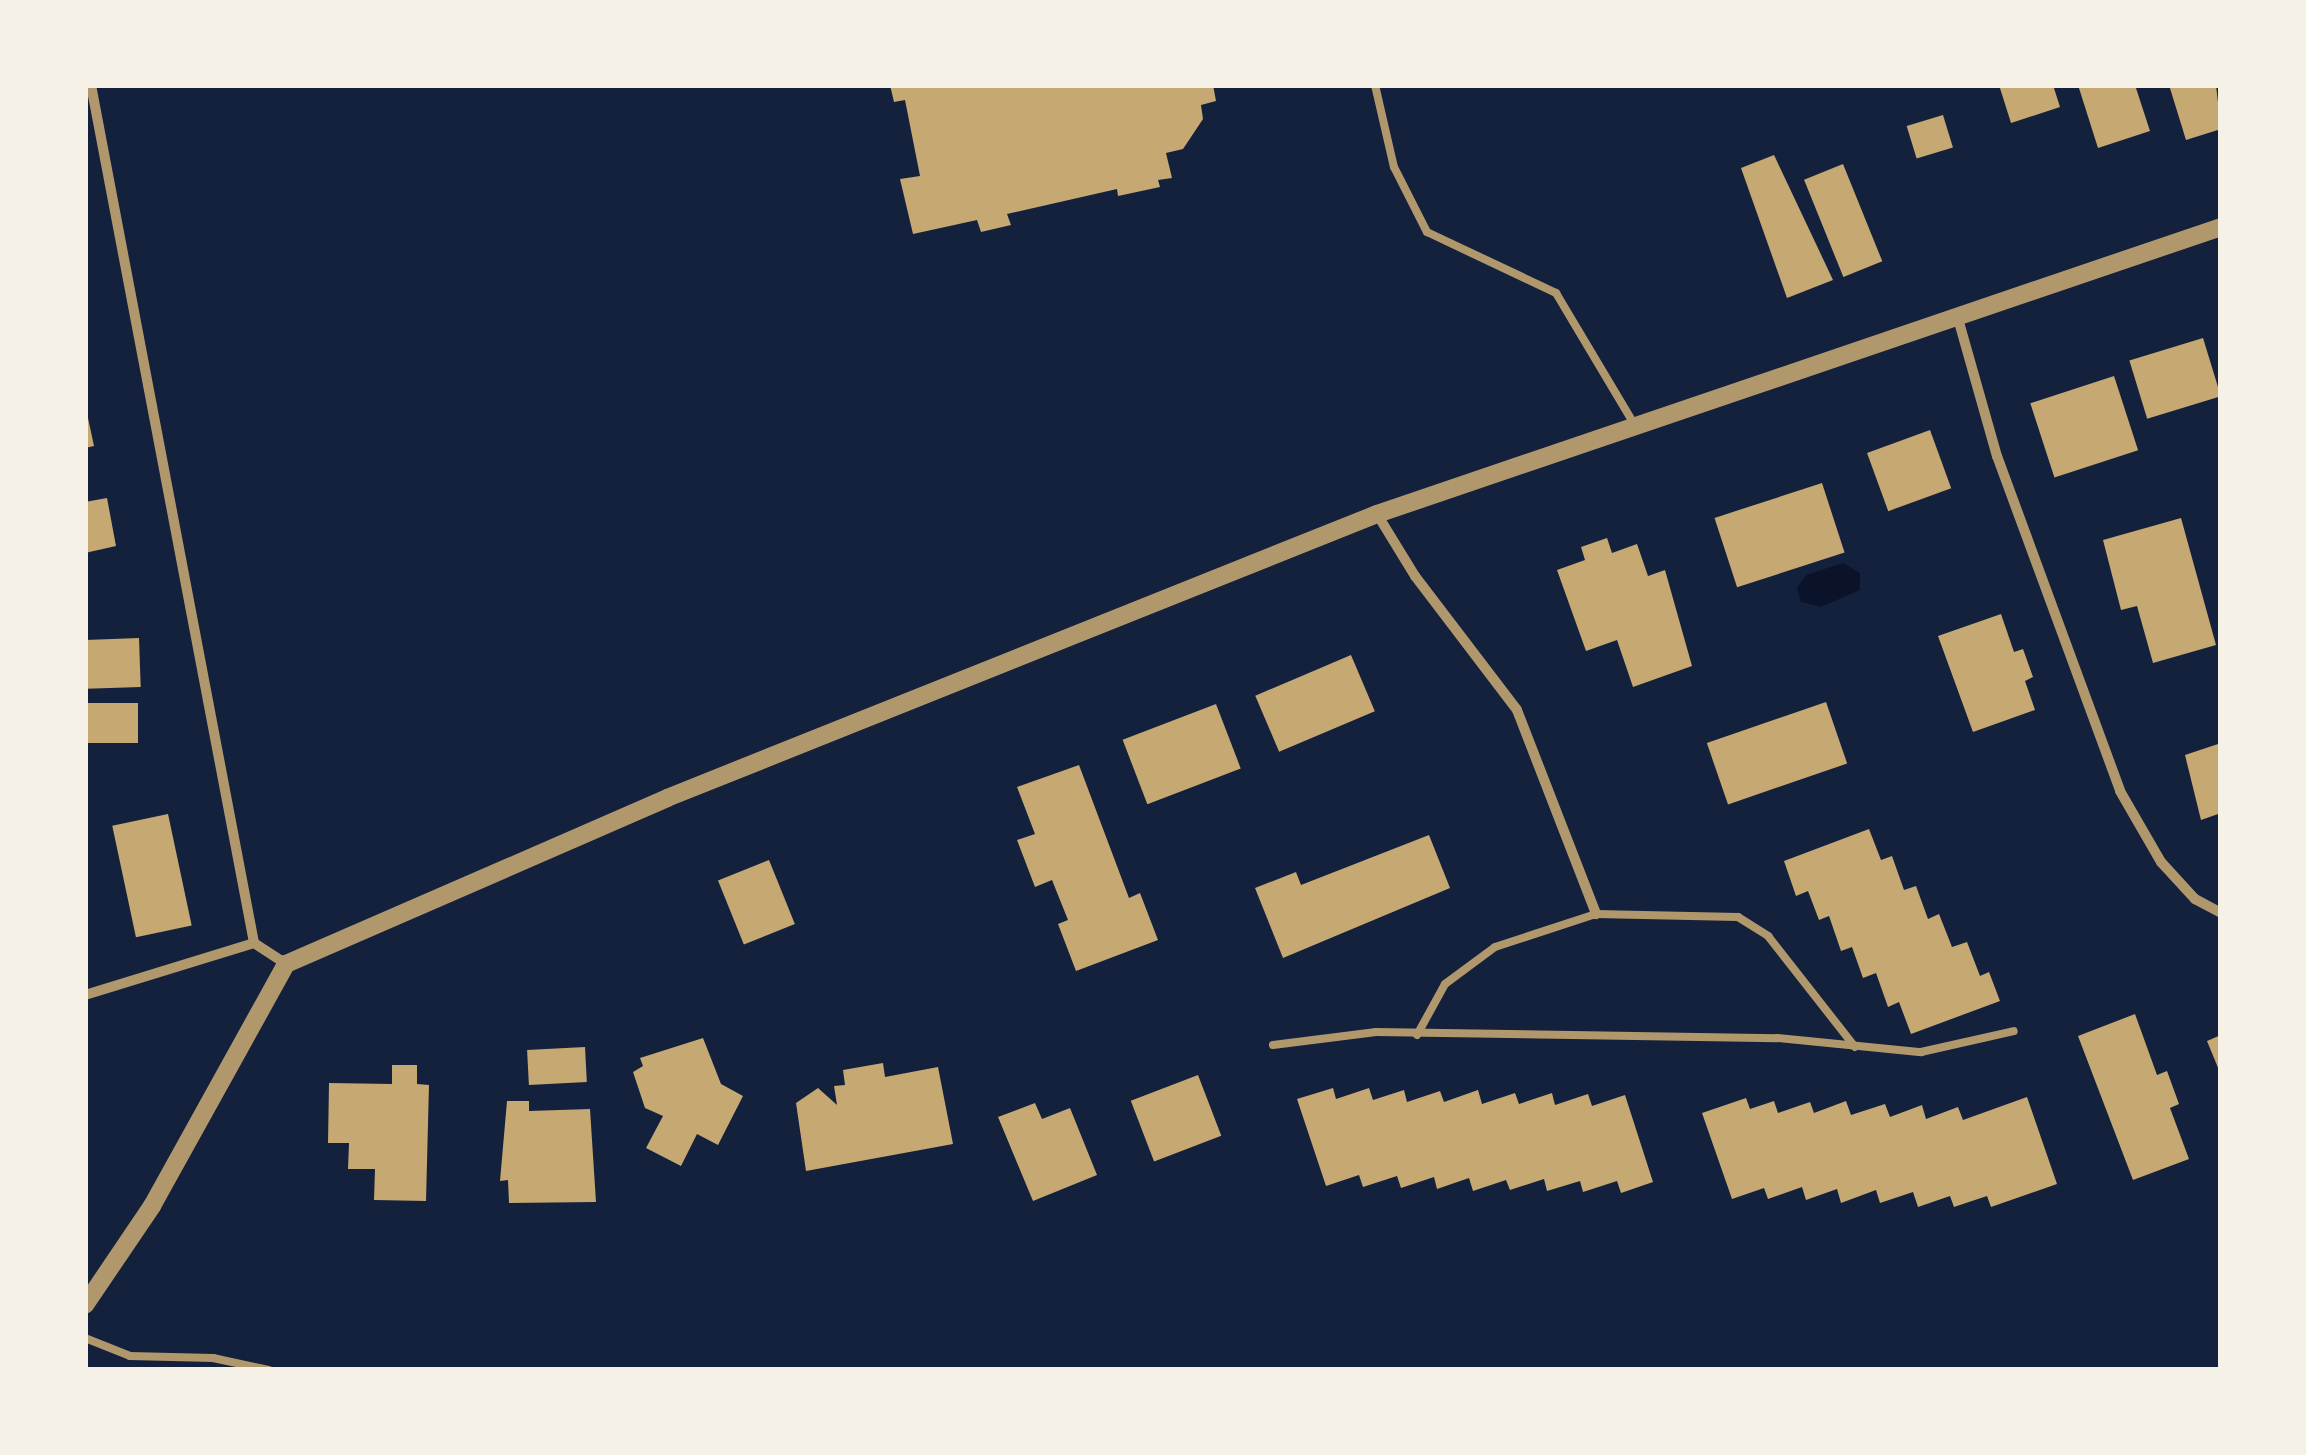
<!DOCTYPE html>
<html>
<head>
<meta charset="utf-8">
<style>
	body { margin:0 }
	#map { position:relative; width:2306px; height:1455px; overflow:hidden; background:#14213d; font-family:"Space Grotesk",sans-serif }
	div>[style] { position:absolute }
	.water>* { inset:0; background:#0b132b }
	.building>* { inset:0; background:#c6a872; transform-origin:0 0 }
	.service>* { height:8px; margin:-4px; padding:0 4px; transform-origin:4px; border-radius:4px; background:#b1986c }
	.minor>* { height:10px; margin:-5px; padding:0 5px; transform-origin:5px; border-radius:5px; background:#b1986c }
	.tertiary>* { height:18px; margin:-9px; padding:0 9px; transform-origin:9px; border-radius:9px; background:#b1986c }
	span { translate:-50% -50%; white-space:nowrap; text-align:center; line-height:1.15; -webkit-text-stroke:8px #f6f1e7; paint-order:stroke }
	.frame { position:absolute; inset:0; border:88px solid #f6f1e7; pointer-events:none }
</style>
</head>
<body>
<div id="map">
	<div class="water">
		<div style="clip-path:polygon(1843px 563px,1860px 573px,1860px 590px,1821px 607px,1801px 602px,1797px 588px,1806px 575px)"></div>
	</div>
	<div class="building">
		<div style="clip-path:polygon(890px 85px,1213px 85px,1216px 101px,1201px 105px,1203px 119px,1183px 149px,1166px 153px,1172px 178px,1158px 180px,1160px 187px,1118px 196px,1117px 189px,1007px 214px,1011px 225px,981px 232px,977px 220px,913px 234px,900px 179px,920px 176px,905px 100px,894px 102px)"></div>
		<div style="clip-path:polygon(1999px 85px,2053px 85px,2060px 107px,2011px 123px)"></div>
		<div style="clip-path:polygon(2078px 85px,2135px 85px,2150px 131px,2098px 148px)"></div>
		<div style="clip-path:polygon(2169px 85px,2216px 85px,2221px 129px,2186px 140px)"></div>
		<div style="left:1943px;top:115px;width:34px;height:38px;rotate:73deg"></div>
		<div style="clip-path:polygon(1774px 155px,1833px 280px,1787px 298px,1741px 168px)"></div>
		<div style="left:1843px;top:164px;width:105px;height:42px;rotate:68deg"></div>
		<div style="left:2203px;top:338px;width:61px;height:77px;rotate:73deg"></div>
		<div style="left:2114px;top:376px;width:78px;height:88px;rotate:72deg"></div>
		<div style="clip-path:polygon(85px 404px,94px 446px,85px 448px)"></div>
		<div style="left:1930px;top:430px;width:62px;height:67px;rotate:70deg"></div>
		<div style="left:1822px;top:483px;width:73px;height:113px;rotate:72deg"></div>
		<div style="clip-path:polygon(107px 498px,116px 546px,85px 553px,85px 502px)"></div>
		<div style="clip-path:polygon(2181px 518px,2216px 645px,2153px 663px,2137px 606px,2121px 610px,2103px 540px)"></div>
		<div style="clip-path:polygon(1607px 538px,1612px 553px,1637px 544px,1648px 576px,1665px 570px,1692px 666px,1633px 687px,1617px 640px,1586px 651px,1557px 570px,1585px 560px,1581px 547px)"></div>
		<div style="clip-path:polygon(2001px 614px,2014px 652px,2023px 649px,2033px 677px,2025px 681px,2035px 710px,1973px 732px,1938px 636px)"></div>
		<div style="left:139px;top:638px;width:49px;height:54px;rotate:88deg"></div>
		<div style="left:1351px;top:655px;width:61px;height:104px;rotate:67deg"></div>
		<div style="left:1826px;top:702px;width:65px;height:126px;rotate:71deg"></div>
		<div style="left:138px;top:703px;width:40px;height:53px;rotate:90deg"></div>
		<div style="left:1216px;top:704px;width:69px;height:100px;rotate:69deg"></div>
		<div style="clip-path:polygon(2221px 743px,2221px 813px,2201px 820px,2185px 755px)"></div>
		<div style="clip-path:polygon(1079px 765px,1129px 898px,1140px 893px,1158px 940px,1076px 971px,1058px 924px,1068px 920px,1052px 880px,1035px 887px,1017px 840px,1035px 834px,1017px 787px)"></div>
		<div style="left:168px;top:814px;width:114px;height:57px;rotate:78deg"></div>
		<div style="clip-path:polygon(1869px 829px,1881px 860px,1892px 856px,1904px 890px,1916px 886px,1928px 919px,1939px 914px,1952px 947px,1967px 942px,1980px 976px,1989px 972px,2000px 1001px,1911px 1034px,1899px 1002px,1888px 1007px,1876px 973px,1863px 978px,1852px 947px,1841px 951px,1829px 916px,1819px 920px,1808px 891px,1796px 896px,1784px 861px)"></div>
		<div style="clip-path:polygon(1429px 835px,1450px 888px,1283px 958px,1255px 888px,1296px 872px,1301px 885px)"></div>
		<div style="left:769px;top:860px;width:69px;height:55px;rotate:68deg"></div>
		<div style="clip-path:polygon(2135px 1014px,2157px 1075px,2167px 1071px,2179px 1104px,2170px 1108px,2189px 1159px,2133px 1180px,2078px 1036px)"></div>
		<div style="clip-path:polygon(2221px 1035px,2221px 1075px,2207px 1041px)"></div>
		<div style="clip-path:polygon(703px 1038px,721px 1084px,743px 1096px,718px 1145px,697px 1134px,681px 1166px,646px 1148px,663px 1116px,645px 1108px,633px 1072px,643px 1066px,640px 1058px)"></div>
		<div style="left:585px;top:1047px;width:35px;height:58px;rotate:87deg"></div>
		<div style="clip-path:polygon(883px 1063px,885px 1077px,938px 1067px,953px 1144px,806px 1171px,796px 1103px,818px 1088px,837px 1105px,834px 1086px,845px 1085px,843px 1070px)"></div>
		<div style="clip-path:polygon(392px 1065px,417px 1065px,417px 1084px,429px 1085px,426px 1201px,374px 1200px,375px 1169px,348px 1169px,349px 1143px,328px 1143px,329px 1083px,392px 1084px)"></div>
		<div style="left:1198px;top:1075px;width:65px;height:72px;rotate:69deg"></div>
		<div style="clip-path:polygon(1333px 1088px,1336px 1099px,1369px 1088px,1373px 1100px,1404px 1090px,1407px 1102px,1440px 1091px,1444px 1102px,1478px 1090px,1482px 1104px,1515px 1093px,1519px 1104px,1552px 1093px,1555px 1105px,1588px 1094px,1592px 1106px,1625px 1095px,1653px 1182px,1621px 1193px,1617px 1181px,1583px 1192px,1580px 1181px,1547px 1191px,1544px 1179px,1510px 1190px,1506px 1180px,1473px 1191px,1469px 1178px,1437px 1189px,1434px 1177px,1401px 1188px,1397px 1176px,1363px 1187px,1359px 1175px,1326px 1186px,1297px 1099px)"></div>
		<div style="clip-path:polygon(2027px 1097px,2057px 1184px,1991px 1207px,1987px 1196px,1954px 1207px,1950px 1196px,1918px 1207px,1913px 1192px,1880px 1203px,1876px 1190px,1841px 1203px,1837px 1189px,1806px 1200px,1802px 1187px,1768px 1199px,1764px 1188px,1732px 1199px,1702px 1113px,1746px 1098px,1750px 1109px,1774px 1101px,1778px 1113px,1810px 1102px,1814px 1113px,1846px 1101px,1851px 1115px,1885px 1104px,1890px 1117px,1922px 1105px,1926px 1119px,1958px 1107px,1963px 1120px)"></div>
		<div style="clip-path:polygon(507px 1101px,529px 1101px,529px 1111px,590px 1109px,596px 1202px,509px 1203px,508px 1180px,500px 1181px)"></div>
		<div style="clip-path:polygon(1035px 1103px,1042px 1119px,1070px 1108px,1097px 1175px,1033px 1201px,998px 1117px)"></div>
	</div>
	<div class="service">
		<div style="left:1375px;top:85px;width:84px;rotate:77deg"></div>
		<div style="left:1394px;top:167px;width:73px;rotate:63.1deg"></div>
		<div style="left:1427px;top:232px;width:143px;rotate:25.3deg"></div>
		<div style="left:1556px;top:293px;width:150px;rotate:59.2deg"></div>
		<div style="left:1417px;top:1035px;width:58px;rotate:-61.2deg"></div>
		<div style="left:1445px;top:984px;width:62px;rotate:-36.5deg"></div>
		<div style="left:1495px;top:947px;width:106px;rotate:-18.1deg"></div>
		<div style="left:1596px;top:914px;width:142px;rotate:1.2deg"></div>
		<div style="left:1738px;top:917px;width:36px;rotate:32deg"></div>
		<div style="left:1768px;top:936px;width:141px;rotate:51.9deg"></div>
		<div style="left:1273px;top:1045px;width:104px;rotate:-7.2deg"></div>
		<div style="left:1376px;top:1032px;width:401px;rotate:0.9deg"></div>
		<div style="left:1777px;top:1038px;width:145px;rotate:5.6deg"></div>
		<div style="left:1921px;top:1052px;width:95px;rotate:-12.7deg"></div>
		<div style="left:85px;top:1338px;width:48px;rotate:21.8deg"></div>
		<div style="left:130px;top:1356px;width:83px;rotate:1.4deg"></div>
		<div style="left:213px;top:1358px;width:57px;rotate:12.1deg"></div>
	</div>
	<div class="minor">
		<div style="left:91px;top:85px;width:873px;rotate:79.24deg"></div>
		<div style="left:1957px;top:315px;width:147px;rotate:74.2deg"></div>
		<div style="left:1997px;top:456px;width:357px;rotate:69.8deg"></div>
		<div style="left:2120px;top:791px;width:82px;rotate:60deg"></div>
		<div style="left:2161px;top:862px;width:50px;rotate:47.4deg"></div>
		<div style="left:2195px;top:899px;width:30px;rotate:28deg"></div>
		<div style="left:1377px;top:514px;width:73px;rotate:58.5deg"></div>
		<div style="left:1415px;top:576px;width:168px;rotate:52.7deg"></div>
		<div style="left:1517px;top:710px;width:219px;rotate:68.8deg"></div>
		<div style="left:85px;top:995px;width:177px;rotate:-17.1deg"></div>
		<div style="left:254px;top:943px;width:38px;rotate:33deg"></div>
	</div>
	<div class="tertiary">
		<div style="left:85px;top:1305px;width:120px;rotate:-55.9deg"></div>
		<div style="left:152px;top:1206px;width:277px;rotate:-61deg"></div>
		<div style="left:286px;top:964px;width:416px;rotate:-23.5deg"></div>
		<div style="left:667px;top:798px;width:765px;rotate:-21.8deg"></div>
		<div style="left:1377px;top:514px;width:891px;rotate:-18.78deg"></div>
	</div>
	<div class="frame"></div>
</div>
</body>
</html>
